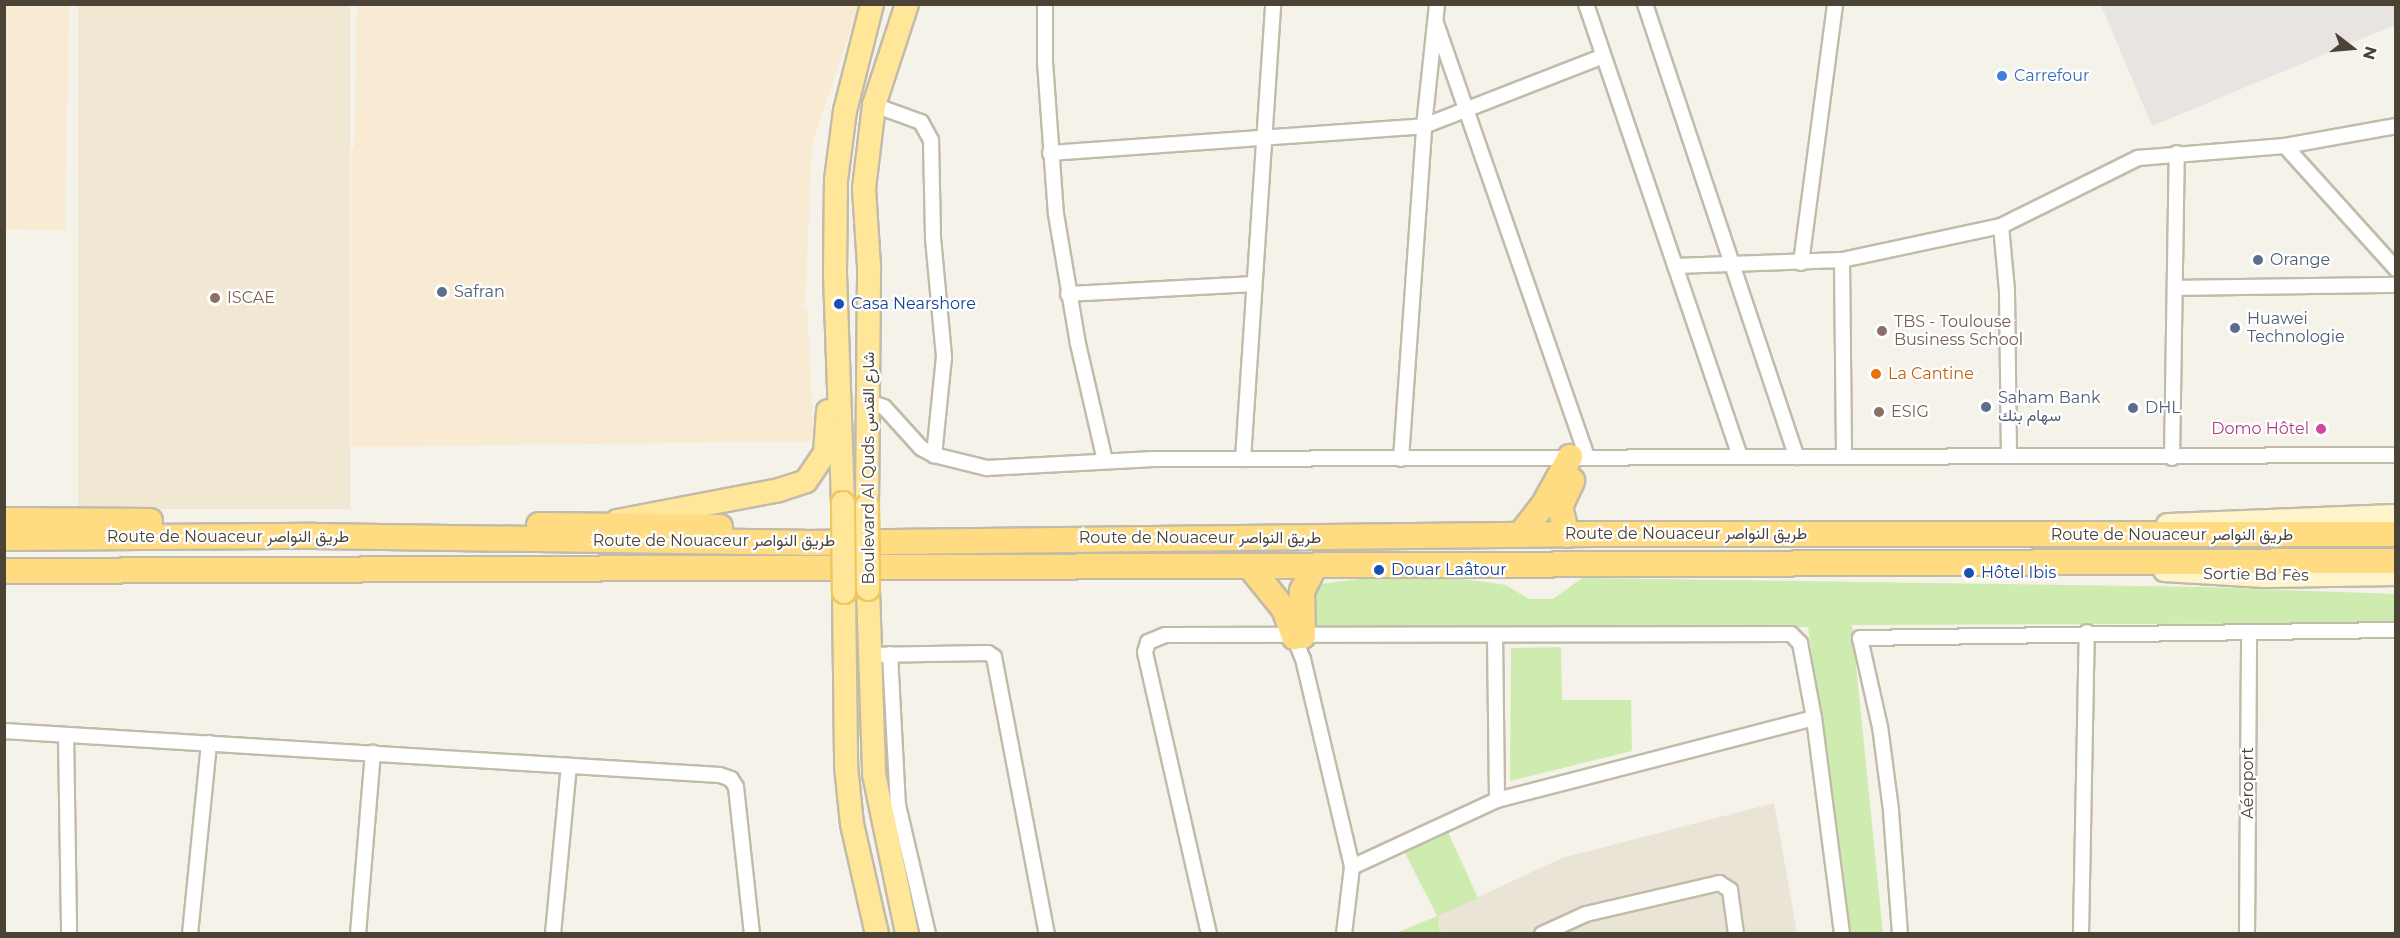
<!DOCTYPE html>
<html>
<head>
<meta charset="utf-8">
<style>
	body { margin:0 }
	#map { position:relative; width:2400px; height:938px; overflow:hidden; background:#f5f2e9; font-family:Montserrat,Vazirmatn,sans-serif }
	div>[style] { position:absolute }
	.residential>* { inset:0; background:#eae4d6 }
	.commercial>* { inset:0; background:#f8ead3; transform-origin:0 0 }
	.education>* { inset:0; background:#f0e8d2; transform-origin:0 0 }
	.green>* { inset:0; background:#ceecaf }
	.parking>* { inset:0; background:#e7e4e1 }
	.roads { filter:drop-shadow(2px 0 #c2bbaa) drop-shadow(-2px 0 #c2bbaa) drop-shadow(0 2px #c2bbaa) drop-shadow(0 -2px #c2bbaa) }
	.minor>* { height:14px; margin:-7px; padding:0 7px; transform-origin:7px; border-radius:7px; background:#fff }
	.secondary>* { height:20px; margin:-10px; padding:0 10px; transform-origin:10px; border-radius:10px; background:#fff4c9 }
	.primary>* { height:22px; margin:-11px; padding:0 11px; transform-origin:11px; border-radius:11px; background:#ffe698 }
	.trunk>* { height:24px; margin:-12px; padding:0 12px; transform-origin:12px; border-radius:12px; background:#ffdc81 }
	.bridges { filter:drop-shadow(2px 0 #edc85f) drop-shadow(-2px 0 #edc85f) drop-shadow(0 2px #edc85f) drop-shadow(0 -2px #edc85f) }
	.primary-bridge>* { height:22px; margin:-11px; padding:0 11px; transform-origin:11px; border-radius:11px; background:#ffe698 }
	.dots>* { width:16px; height:16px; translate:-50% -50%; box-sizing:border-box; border:3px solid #fff; border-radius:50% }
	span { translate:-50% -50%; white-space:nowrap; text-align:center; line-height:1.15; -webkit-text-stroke:4.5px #fff; paint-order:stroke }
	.shop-label { font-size:16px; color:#366cbe }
	.left { translate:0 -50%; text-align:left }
	.service-label { font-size:16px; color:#4e5e75 }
	.education-label { font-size:16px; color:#785e54 }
	.transit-label { font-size:16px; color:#164399 }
	.food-label { font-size:16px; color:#c56008 }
	.hotel-label { font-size:16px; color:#b23c85 }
	.right { translate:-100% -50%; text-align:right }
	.street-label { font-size:16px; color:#4a4336 }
	.frame { position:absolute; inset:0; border:6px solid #4a4336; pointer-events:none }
	.north { position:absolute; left:2322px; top:18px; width:60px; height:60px; -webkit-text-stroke:4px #fff; paint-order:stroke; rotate:106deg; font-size:16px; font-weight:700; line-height:24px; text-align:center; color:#4a4336 }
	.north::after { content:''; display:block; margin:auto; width:21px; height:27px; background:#4a4336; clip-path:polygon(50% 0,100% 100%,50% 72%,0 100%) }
</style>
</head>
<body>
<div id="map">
	<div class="residential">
		<div style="clip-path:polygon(1774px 803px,1797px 933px,1441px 934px,1438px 916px,1562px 858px)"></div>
	</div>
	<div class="commercial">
		<div style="left:5px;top:4px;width:64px;height:225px;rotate:1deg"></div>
		<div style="clip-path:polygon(357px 5px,859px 5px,812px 144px,805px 304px,797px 304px,807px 310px,814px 441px,351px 447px,351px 149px,354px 148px)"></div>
	</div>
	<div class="education">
		<div style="left:78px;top:5px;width:272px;height:504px"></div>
	</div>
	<div class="green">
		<div style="clip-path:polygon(1412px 572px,1506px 585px,1529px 599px,1553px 599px,1582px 578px,2205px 587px,2395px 594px,2396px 623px,1852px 625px,1883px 933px,1850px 934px,1808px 627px,1311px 628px,1312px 585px)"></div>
		<div style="clip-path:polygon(1561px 647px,1562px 700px,1631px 700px,1632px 751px,1510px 781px,1511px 648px)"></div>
		<div style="clip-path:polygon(1448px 832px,1478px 898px,1438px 916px,1440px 933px,1396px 933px,1437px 916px,1405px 853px)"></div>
	</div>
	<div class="parking">
		<div style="clip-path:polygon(2101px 5px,2395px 5px,2395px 25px,2152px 126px)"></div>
	</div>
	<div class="roads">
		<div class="minor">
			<div style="left:1045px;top:4px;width:58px;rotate:90deg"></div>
			<div style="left:1045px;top:62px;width:152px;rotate:85.9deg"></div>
			<div style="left:1056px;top:214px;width:132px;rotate:80.4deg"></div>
			<div style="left:1078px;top:344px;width:120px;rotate:77deg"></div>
			<div style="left:1586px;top:4px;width:478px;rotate:71.2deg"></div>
			<div style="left:1645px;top:4px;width:478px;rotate:71.5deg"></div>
			<div style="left:1436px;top:23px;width:459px;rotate:70.8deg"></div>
			<div style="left:874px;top:105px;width:50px;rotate:19.9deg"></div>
			<div style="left:921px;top:122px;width:21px;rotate:61deg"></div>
			<div style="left:931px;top:140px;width:98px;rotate:88.8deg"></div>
			<div style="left:933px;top:238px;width:120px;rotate:84.7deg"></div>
			<div style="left:944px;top:357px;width:99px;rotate:95.8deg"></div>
			<div style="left:2285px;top:146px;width:166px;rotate:47.9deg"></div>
			<div style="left:1050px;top:153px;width:375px;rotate:-4.1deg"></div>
			<div style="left:1424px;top:126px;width:190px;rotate:-21.3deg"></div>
			<div style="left:2001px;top:226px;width:65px;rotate:84.7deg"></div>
			<div style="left:2007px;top:291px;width:165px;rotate:89.3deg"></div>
			<div style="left:1842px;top:260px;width:195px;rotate:89.4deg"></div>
			<div style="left:1801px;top:263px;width:261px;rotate:-82.5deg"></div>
			<div style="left:1675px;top:266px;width:167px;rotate:-2.1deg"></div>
			<div style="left:1842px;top:260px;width:163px;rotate:-12.1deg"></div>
			<div style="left:2001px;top:226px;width:153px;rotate:-26.4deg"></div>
			<div style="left:2138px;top:158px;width:147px;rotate:-4.7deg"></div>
			<div style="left:2285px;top:146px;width:113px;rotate:-10.2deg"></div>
			<div style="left:2176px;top:288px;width:220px;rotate:-0.8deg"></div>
			<div style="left:1068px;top:294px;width:184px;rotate:-3.1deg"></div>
			<div style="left:870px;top:402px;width:15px;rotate:20deg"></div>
			<div style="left:884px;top:407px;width:55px;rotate:47.9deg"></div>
			<div style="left:921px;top:448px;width:15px;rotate:28deg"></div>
			<div style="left:934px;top:455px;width:55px;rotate:13.8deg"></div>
			<div style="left:987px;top:468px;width:167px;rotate:-3.1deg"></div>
			<div style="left:1154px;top:459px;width:1242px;rotate:-0.18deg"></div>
			<div style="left:2172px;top:458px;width:305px;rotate:-89.1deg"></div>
			<div style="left:1243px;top:459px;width:456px;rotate:-86.2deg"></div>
			<div style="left:1401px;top:459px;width:334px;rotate:-86deg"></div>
			<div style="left:1424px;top:126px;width:123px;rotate:-83.9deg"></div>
			<div style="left:1495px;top:635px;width:165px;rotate:89.3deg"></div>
			<div style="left:1294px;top:637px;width:24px;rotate:68deg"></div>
			<div style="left:1303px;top:659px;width:214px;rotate:76.7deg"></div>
			<div style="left:1352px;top:867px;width:67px;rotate:96.8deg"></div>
			<div style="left:890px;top:654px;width:151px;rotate:87deg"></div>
			<div style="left:898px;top:805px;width:132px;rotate:76.9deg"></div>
			<div style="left:868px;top:655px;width:120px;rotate:-1deg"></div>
			<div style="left:988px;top:653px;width:7px;rotate:34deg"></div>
			<div style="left:994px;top:657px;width:282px;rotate:79.2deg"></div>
			<div style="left:4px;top:731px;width:717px;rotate:3.52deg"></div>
			<div style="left:720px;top:775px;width:12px;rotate:20deg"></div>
			<div style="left:731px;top:779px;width:9px;rotate:58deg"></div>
			<div style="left:736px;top:787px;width:148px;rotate:83.8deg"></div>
			<div style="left:66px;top:735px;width:199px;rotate:89.1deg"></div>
			<div style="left:1352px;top:867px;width:160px;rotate:-24.8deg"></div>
			<div style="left:1497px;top:800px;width:327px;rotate:-14.5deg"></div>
			<div style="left:190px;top:934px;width:192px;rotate:-84.3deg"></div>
			<div style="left:358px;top:934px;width:182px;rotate:-85.3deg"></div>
			<div style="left:553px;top:934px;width:169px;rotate:-84.6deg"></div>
			<div style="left:1209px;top:934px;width:289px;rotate:-102.8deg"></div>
			<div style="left:1145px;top:652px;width:10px;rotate:-73deg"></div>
			<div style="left:1148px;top:642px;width:18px;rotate:-22deg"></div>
			<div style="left:1165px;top:635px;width:626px;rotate:-0.09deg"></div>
			<div style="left:1791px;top:634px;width:13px;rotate:45deg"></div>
			<div style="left:1800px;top:643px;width:76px;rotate:79.4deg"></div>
			<div style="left:1814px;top:718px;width:218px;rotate:82.6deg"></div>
			<div style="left:1542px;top:934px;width:48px;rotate:-24.4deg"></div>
			<div style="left:1586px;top:914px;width:137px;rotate:-13.1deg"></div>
			<div style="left:1719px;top:883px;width:13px;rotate:32deg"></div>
			<div style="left:1730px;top:890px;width:44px;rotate:82.2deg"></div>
			<div style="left:1900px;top:934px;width:124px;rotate:-94.2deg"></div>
			<div style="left:1891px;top:810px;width:84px;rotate:-97.5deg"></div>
			<div style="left:1880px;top:727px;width:91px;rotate:-102.7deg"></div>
			<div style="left:1860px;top:638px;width:536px;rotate:-0.86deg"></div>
			<div style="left:2081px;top:934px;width:302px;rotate:-88.9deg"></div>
			<div style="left:2247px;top:934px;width:301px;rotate:-89.6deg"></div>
		</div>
		<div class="secondary">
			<div style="left:2167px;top:524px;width:229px;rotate:-2.3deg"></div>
			<div style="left:2164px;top:571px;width:101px;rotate:3.4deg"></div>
			<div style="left:2265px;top:577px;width:131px;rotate:-0.9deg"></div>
		</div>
		<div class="primary">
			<div style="left:843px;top:503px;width:230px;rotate:-92deg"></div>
			<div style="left:835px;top:273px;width:93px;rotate:-89.4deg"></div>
			<div style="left:836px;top:180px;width:70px;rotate:-82.6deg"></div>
			<div style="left:845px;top:111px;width:110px;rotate:-75.8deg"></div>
			<div style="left:867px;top:506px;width:240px;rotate:-89.5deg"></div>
			<div style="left:869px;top:266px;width:78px;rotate:-93.7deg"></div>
			<div style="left:864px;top:188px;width:84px;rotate:-83.1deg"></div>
			<div style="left:874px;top:105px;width:106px;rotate:-71.9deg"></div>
			<div style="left:617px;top:521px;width:165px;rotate:-10.8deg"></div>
			<div style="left:779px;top:490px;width:28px;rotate:-18deg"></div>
			<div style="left:806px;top:481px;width:34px;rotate:-56deg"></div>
			<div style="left:825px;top:453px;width:42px;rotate:-85.9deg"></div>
			<div style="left:868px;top:589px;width:185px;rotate:88.1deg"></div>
			<div style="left:874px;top:774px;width:163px;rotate:78.3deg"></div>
			<div style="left:844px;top:592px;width:174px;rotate:89.3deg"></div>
			<div style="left:846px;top:766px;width:58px;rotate:84.1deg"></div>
			<div style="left:852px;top:824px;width:113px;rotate:77.2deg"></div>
		</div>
		<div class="trunk">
			<div style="left:4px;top:520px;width:146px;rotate:0.4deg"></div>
			<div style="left:539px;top:525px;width:181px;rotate:0.6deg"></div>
			<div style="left:1520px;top:535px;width:39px;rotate:-52deg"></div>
			<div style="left:1544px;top:504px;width:54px;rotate:-61deg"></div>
			<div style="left:1567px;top:535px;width:29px;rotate:-104deg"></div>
			<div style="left:1560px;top:507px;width:29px;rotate:-65deg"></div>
			<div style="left:4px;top:538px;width:310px;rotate:-0.4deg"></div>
			<div style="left:314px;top:536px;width:490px;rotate:0.8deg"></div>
			<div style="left:804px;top:543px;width:788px;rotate:-0.65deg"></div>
			<div style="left:1592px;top:534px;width:804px"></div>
			<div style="left:1250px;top:567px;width:54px;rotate:51deg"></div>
			<div style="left:1284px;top:609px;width:30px;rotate:70deg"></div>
			<div style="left:4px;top:571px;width:2392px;rotate:-0.24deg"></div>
			<div style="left:1303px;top:636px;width:45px;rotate:-91.3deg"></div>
			<div style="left:1302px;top:591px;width:28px;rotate:-63deg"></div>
		</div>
	</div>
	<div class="bridges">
		<div class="primary-bridge">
			<div style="left:843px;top:503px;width:89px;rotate:89.4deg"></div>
			<div style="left:867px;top:506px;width:83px;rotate:89.3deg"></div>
		</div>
	</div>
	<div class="dots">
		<div style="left:2002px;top:76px;background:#3f7fe0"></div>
		<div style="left:2258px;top:260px;background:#5c6f8a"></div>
		<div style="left:442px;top:292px;background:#5c6f8a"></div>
		<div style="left:215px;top:298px;background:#8d6e63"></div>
		<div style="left:839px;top:304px;background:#1a4fb4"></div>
		<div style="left:2235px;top:328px;background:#5c6f8a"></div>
		<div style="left:1882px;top:331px;background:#8d6e63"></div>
		<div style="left:1876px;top:374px;background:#e8710a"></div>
		<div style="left:1986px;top:407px;background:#5c6f8a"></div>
		<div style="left:2133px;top:408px;background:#5c6f8a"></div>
		<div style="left:1879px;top:412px;background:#8d6e63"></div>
		<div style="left:2321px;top:429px;background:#d1479c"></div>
		<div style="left:1379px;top:570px;background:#1a4fb4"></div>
		<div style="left:1969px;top:573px;background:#1a4fb4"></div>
	</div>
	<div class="shop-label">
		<span class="left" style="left:2014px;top:76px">Carrefour</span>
	</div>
	<div class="service-label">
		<span class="left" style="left:2270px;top:260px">Orange</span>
		<span class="left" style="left:454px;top:292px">Safran</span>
		<span class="left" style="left:2247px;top:328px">Huawei<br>Technologie</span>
		<span class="left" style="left:1998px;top:407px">Saham Bank<br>سهام بنك</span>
		<span class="left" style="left:2145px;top:408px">DHL</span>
	</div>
	<div class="education-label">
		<span class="left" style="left:227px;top:298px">ISCAE</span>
		<span class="left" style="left:1894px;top:331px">TBS - Toulouse<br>Business School</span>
		<span class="left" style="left:1891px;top:412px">ESIG</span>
	</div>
	<div class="transit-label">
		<span class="left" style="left:851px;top:304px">Casa Nearshore</span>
		<span class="left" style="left:1391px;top:570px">Douar Laâtour</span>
		<span class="left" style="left:1981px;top:573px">Hôtel Ibis</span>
	</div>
	<div class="food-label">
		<span class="left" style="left:1888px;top:374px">La Cantine</span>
	</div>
	<div class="hotel-label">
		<span class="right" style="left:2309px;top:429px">Domo Hôtel</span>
	</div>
	<div class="street-label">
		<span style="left:869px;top:468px;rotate:-90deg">Boulevard Al Quds شارع القدس</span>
		<span style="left:1686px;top:534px">Route de Nouaceur طريق النواصر</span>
		<span style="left:2172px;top:535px">Route de Nouaceur طريق النواصر</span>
		<span style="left:228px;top:537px">Route de Nouaceur طريق النواصر</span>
		<span style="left:1200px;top:538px">Route de Nouaceur طريق النواصر</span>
		<span style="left:714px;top:541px">Route de Nouaceur طريق النواصر</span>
		<span style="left:2256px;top:575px;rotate:1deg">Sortie Bd Fès</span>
		<span style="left:2248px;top:783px;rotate:-90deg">Aéroport</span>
	</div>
	<div class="frame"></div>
	<div class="north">N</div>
</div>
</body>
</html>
